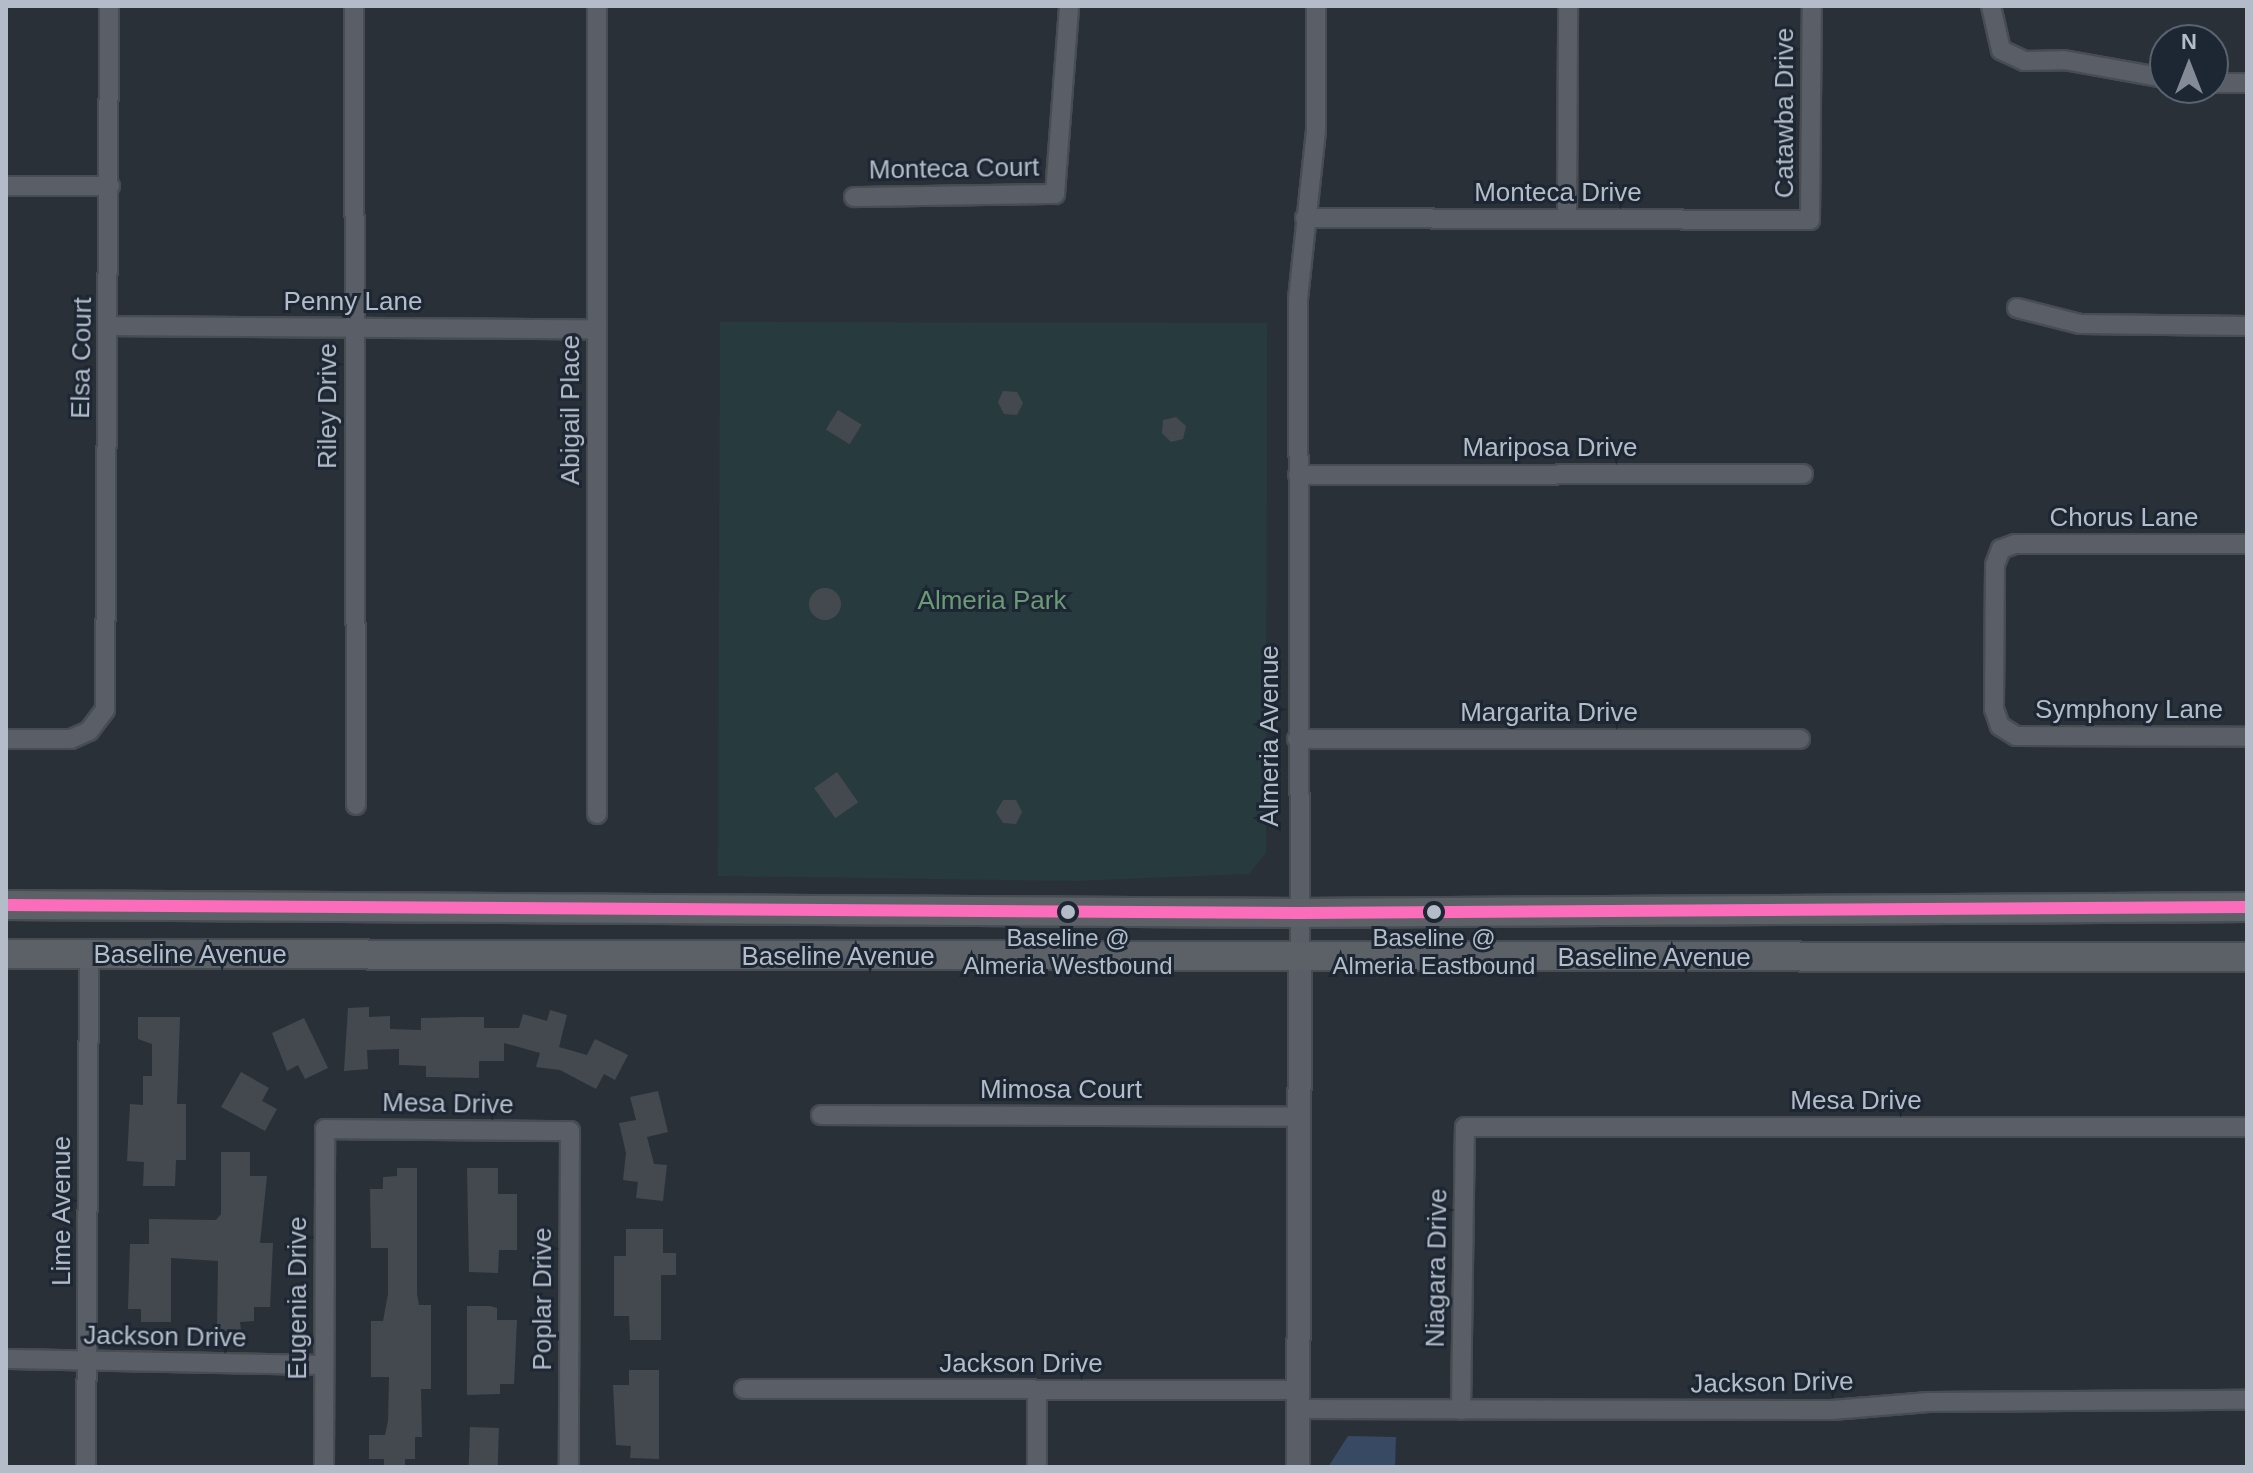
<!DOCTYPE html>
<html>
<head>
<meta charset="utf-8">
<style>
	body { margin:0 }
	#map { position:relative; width:2253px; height:1473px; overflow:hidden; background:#2a3038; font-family:Helvetica,sans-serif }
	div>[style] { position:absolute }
	.green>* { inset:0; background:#273a3e }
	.water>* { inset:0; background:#384963 }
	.building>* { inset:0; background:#444950; transform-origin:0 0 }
	.round { border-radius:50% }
	.roads { filter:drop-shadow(2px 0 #484c53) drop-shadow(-2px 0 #484c53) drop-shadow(0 2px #484c53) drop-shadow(0 -2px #484c53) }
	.minor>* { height:18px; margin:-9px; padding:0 9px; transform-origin:9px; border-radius:9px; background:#5a5e66 }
	.tertiary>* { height:22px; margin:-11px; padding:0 11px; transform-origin:11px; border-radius:11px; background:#5a5e66 }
	.primary>* { height:28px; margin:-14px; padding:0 14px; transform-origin:14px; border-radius:14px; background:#5c6168 }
	.bus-1>* { height:12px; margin:-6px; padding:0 6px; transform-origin:6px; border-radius:6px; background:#fb6dba }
	.dots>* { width:22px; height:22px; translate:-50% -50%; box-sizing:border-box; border:4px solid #1d2633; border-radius:50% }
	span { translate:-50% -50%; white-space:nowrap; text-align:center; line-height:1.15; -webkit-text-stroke:6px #1d2633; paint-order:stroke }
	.bus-label { font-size:24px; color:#b4bcc9 }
	.street-label { font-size:26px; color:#b4bcc9 }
	.park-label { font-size:26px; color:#6b9a76 }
	.frame { position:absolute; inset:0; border:8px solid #b4bcc9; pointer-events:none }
	.north { position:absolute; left:2149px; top:24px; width:80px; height:80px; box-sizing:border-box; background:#1d2633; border:2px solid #59626f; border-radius:50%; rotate:0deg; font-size:22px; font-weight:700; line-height:32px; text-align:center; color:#b4bcc9 }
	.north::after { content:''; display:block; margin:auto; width:28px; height:36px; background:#848b96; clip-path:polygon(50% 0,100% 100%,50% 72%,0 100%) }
</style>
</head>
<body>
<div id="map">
	<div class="green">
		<div style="clip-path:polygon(720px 322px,1267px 323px,1266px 853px,1249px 874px,1074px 881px,718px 876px)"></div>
	</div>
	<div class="water">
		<div style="clip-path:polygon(1348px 1436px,1396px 1437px,1395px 1467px,1328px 1467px)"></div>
	</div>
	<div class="building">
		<div style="clip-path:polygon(1003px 391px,1017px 392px,1023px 403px,1017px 415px,1004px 414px,998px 402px)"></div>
		<div style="left:838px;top:410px;width:28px;height:23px;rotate:32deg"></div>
		<div style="clip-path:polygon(1176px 417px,1186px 426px,1183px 439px,1171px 442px,1162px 433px,1163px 420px)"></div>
		<div class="round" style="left:809px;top:588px;width:32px;height:32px"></div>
		<div style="left:837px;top:772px;width:37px;height:28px;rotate:55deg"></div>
		<div style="clip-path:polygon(1003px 800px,1016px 800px,1022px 812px,1016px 824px,1003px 823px,996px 812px)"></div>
		<div style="clip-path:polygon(369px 1007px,369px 1017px,390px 1016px,390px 1029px,421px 1030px,421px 1018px,464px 1017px,484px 1017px,484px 1028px,519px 1028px,523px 1014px,547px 1021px,550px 1010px,567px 1015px,559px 1047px,587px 1055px,595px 1039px,628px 1055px,615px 1080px,604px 1074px,596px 1089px,560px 1070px,536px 1067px,540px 1053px,504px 1043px,504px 1061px,479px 1061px,479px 1078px,426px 1077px,426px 1066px,399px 1065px,399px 1049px,367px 1050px,368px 1069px,344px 1071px,348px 1008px)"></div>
		<div style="clip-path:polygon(138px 1017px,180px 1017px,177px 1104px,186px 1104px,186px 1160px,176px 1160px,175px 1186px,143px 1186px,144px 1162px,127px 1161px,130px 1104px,143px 1105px,143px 1076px,152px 1076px,152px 1044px,138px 1039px)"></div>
		<div style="clip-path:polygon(304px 1018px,328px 1068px,305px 1079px,298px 1065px,287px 1071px,272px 1033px)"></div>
		<div style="clip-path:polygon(241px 1072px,269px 1088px,262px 1101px,277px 1109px,265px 1131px,221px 1107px)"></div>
		<div style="clip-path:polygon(658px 1091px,668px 1132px,647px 1137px,654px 1164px,667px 1165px,663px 1201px,636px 1198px,638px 1182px,623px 1180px,626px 1153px,619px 1123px,636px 1120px,630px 1097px)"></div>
		<div style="clip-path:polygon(221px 1152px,250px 1152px,250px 1176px,267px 1176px,260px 1243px,273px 1243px,270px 1307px,254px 1307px,254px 1321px,240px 1322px,241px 1330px,217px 1331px,218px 1261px,171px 1258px,171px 1322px,141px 1322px,141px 1309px,128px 1309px,130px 1244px,149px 1244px,149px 1219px,216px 1220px,221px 1214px)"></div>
		<div style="clip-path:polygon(397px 1168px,417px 1168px,417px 1294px,419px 1305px,431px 1305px,431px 1389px,421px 1389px,422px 1437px,415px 1437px,415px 1459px,405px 1459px,405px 1467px,384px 1467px,384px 1459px,369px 1459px,369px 1435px,385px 1435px,388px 1421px,389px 1377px,371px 1377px,371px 1321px,383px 1321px,388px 1294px,388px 1248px,371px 1248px,370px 1189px,383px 1189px,383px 1177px,397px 1176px)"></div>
		<div style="clip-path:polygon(467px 1168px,498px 1168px,498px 1194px,517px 1194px,517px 1250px,499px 1250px,498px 1273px,469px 1272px)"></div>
		<div style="clip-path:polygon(626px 1229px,663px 1229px,663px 1253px,676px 1253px,676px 1275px,661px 1275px,661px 1340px,630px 1340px,629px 1316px,614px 1316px,614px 1256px,626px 1256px)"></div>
		<div style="clip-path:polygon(467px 1306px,490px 1306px,497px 1308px,497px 1320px,517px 1320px,514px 1384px,500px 1384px,500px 1394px,467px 1395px)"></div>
		<div style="clip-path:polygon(629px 1370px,659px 1370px,659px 1459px,630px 1458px,631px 1446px,616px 1445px,613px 1385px,629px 1385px)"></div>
		<div style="left:470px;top:1427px;width:29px;height:40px;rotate:2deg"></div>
	</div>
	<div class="roads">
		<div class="minor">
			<div style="left:354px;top:6px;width:799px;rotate:89.86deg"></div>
			<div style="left:597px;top:6px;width:808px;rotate:90deg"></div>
			<div style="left:1991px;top:6px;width:45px;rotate:77.2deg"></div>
			<div style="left:2001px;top:50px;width:26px;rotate:25deg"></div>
			<div style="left:2025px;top:61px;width:39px;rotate:-1deg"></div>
			<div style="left:2064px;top:60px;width:103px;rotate:10.1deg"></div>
			<div style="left:2213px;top:83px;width:34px"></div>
			<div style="left:6px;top:186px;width:104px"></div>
			<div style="left:854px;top:197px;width:201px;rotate:-0.9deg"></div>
			<div style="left:1055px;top:194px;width:189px;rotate:-85.7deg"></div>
			<div style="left:1305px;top:218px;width:505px;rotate:0.23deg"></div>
			<div style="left:1810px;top:220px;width:214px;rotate:-89.5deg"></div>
			<div style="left:1567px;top:219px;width:213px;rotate:-89.7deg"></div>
			<div style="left:2017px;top:308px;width:65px;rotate:14.3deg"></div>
			<div style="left:2080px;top:324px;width:167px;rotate:0.7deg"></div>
			<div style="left:109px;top:326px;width:488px;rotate:0.4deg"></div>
			<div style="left:1298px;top:475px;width:505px;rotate:-0.11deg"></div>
			<div style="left:2247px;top:544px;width:232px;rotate:180deg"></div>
			<div style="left:2015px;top:544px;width:15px;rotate:160deg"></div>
			<div style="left:2001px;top:549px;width:17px;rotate:111deg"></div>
			<div style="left:1995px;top:565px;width:144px;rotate:90.4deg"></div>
			<div style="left:1994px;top:709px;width:18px;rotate:71deg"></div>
			<div style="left:2000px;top:726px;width:19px;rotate:32deg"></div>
			<div style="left:2016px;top:736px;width:231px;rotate:0.2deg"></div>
			<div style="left:6px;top:739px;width:65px"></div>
			<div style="left:71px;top:739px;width:20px;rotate:-24deg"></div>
			<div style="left:89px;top:731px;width:26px;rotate:-53deg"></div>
			<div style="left:105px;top:710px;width:704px;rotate:-89.67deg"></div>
			<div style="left:1297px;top:739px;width:503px"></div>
			<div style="left:1300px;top:958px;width:659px;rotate:-90.17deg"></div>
			<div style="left:1298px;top:299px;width:169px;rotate:-83.9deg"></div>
			<div style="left:1316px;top:131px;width:125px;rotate:-90deg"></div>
			<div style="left:821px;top:1115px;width:479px;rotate:0.2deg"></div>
			<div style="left:6px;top:1359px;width:318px;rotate:1.1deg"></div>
			<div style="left:744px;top:1389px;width:555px;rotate:0.1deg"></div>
			<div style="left:1298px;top:1409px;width:534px;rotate:0.11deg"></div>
			<div style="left:1832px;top:1410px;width:97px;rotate:-4.7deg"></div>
			<div style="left:1929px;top:1402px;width:318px;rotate:-0.4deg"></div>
			<div style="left:1461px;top:1410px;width:283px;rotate:-89.2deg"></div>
			<div style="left:1465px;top:1127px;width:782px"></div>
			<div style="left:86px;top:1467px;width:512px;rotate:-89.66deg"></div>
			<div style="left:324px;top:1467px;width:338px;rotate:-89.8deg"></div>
			<div style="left:325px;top:1129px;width:245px;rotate:0.5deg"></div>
			<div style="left:570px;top:1131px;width:336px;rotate:90.2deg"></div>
			<div style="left:1037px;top:1467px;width:77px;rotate:-90deg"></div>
		</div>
		<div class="tertiary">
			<div style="left:1298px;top:1467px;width:509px;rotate:-89.77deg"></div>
		</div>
		<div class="primary">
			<div style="left:6px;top:905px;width:1293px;rotate:0.35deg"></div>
			<div style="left:1299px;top:913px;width:948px;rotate:-0.36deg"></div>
			<div style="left:6px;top:954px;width:2241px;rotate:0.08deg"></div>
		</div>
	</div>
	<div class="bus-1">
		<div style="left:6px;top:905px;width:1293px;rotate:0.35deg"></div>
		<div style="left:1299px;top:913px;width:948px;rotate:-0.36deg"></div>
	</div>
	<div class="dots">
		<div style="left:1068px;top:912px;background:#b4bcc9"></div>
		<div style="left:1434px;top:912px;background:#b4bcc9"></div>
	</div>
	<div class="bus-label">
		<span style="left:1068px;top:952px">Baseline @<br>Almeria Westbound</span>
		<span style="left:1434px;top:952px">Baseline @<br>Almeria Eastbound</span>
	</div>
	<div class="street-label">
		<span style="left:1785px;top:113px;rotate:-90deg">Catawba Drive</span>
		<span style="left:954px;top:169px;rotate:-1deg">Monteca Court</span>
		<span style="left:1558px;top:193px">Monteca Drive</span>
		<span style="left:353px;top:302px">Penny Lane</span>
		<span style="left:82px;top:358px;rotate:-89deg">Elsa Court</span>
		<span style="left:328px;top:406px;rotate:-90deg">Riley Drive</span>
		<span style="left:571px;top:410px;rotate:-90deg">Abigail Place</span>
		<span style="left:1550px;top:448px">Mariposa Drive</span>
		<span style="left:2124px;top:518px">Chorus Lane</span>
		<span style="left:2129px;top:710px">Symphony Lane</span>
		<span style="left:1549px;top:713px">Margarita Drive</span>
		<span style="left:1270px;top:736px;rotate:-90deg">Almeria Avenue</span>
		<span style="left:190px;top:955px">Baseline Avenue</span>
		<span style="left:838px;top:957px">Baseline Avenue</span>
		<span style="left:1654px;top:958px">Baseline Avenue</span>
		<span style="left:1061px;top:1090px">Mimosa Court</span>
		<span style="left:1856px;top:1101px">Mesa Drive</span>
		<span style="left:448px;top:1104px;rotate:1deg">Mesa Drive</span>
		<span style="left:62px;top:1211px;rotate:-90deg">Lime Avenue</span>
		<span style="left:1437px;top:1268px;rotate:-89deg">Niagara Drive</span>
		<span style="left:298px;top:1298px;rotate:-90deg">Eugenia Drive</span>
		<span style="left:543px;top:1299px;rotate:-90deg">Poplar Drive</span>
		<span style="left:165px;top:1337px;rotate:1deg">Jackson Drive</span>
		<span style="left:1021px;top:1364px">Jackson Drive</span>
		<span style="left:1772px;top:1383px;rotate:-1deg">Jackson Drive</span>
	</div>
	<div class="park-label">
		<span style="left:992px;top:601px">Almeria Park</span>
	</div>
	<div class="frame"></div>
	<div class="north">N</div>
</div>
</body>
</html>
